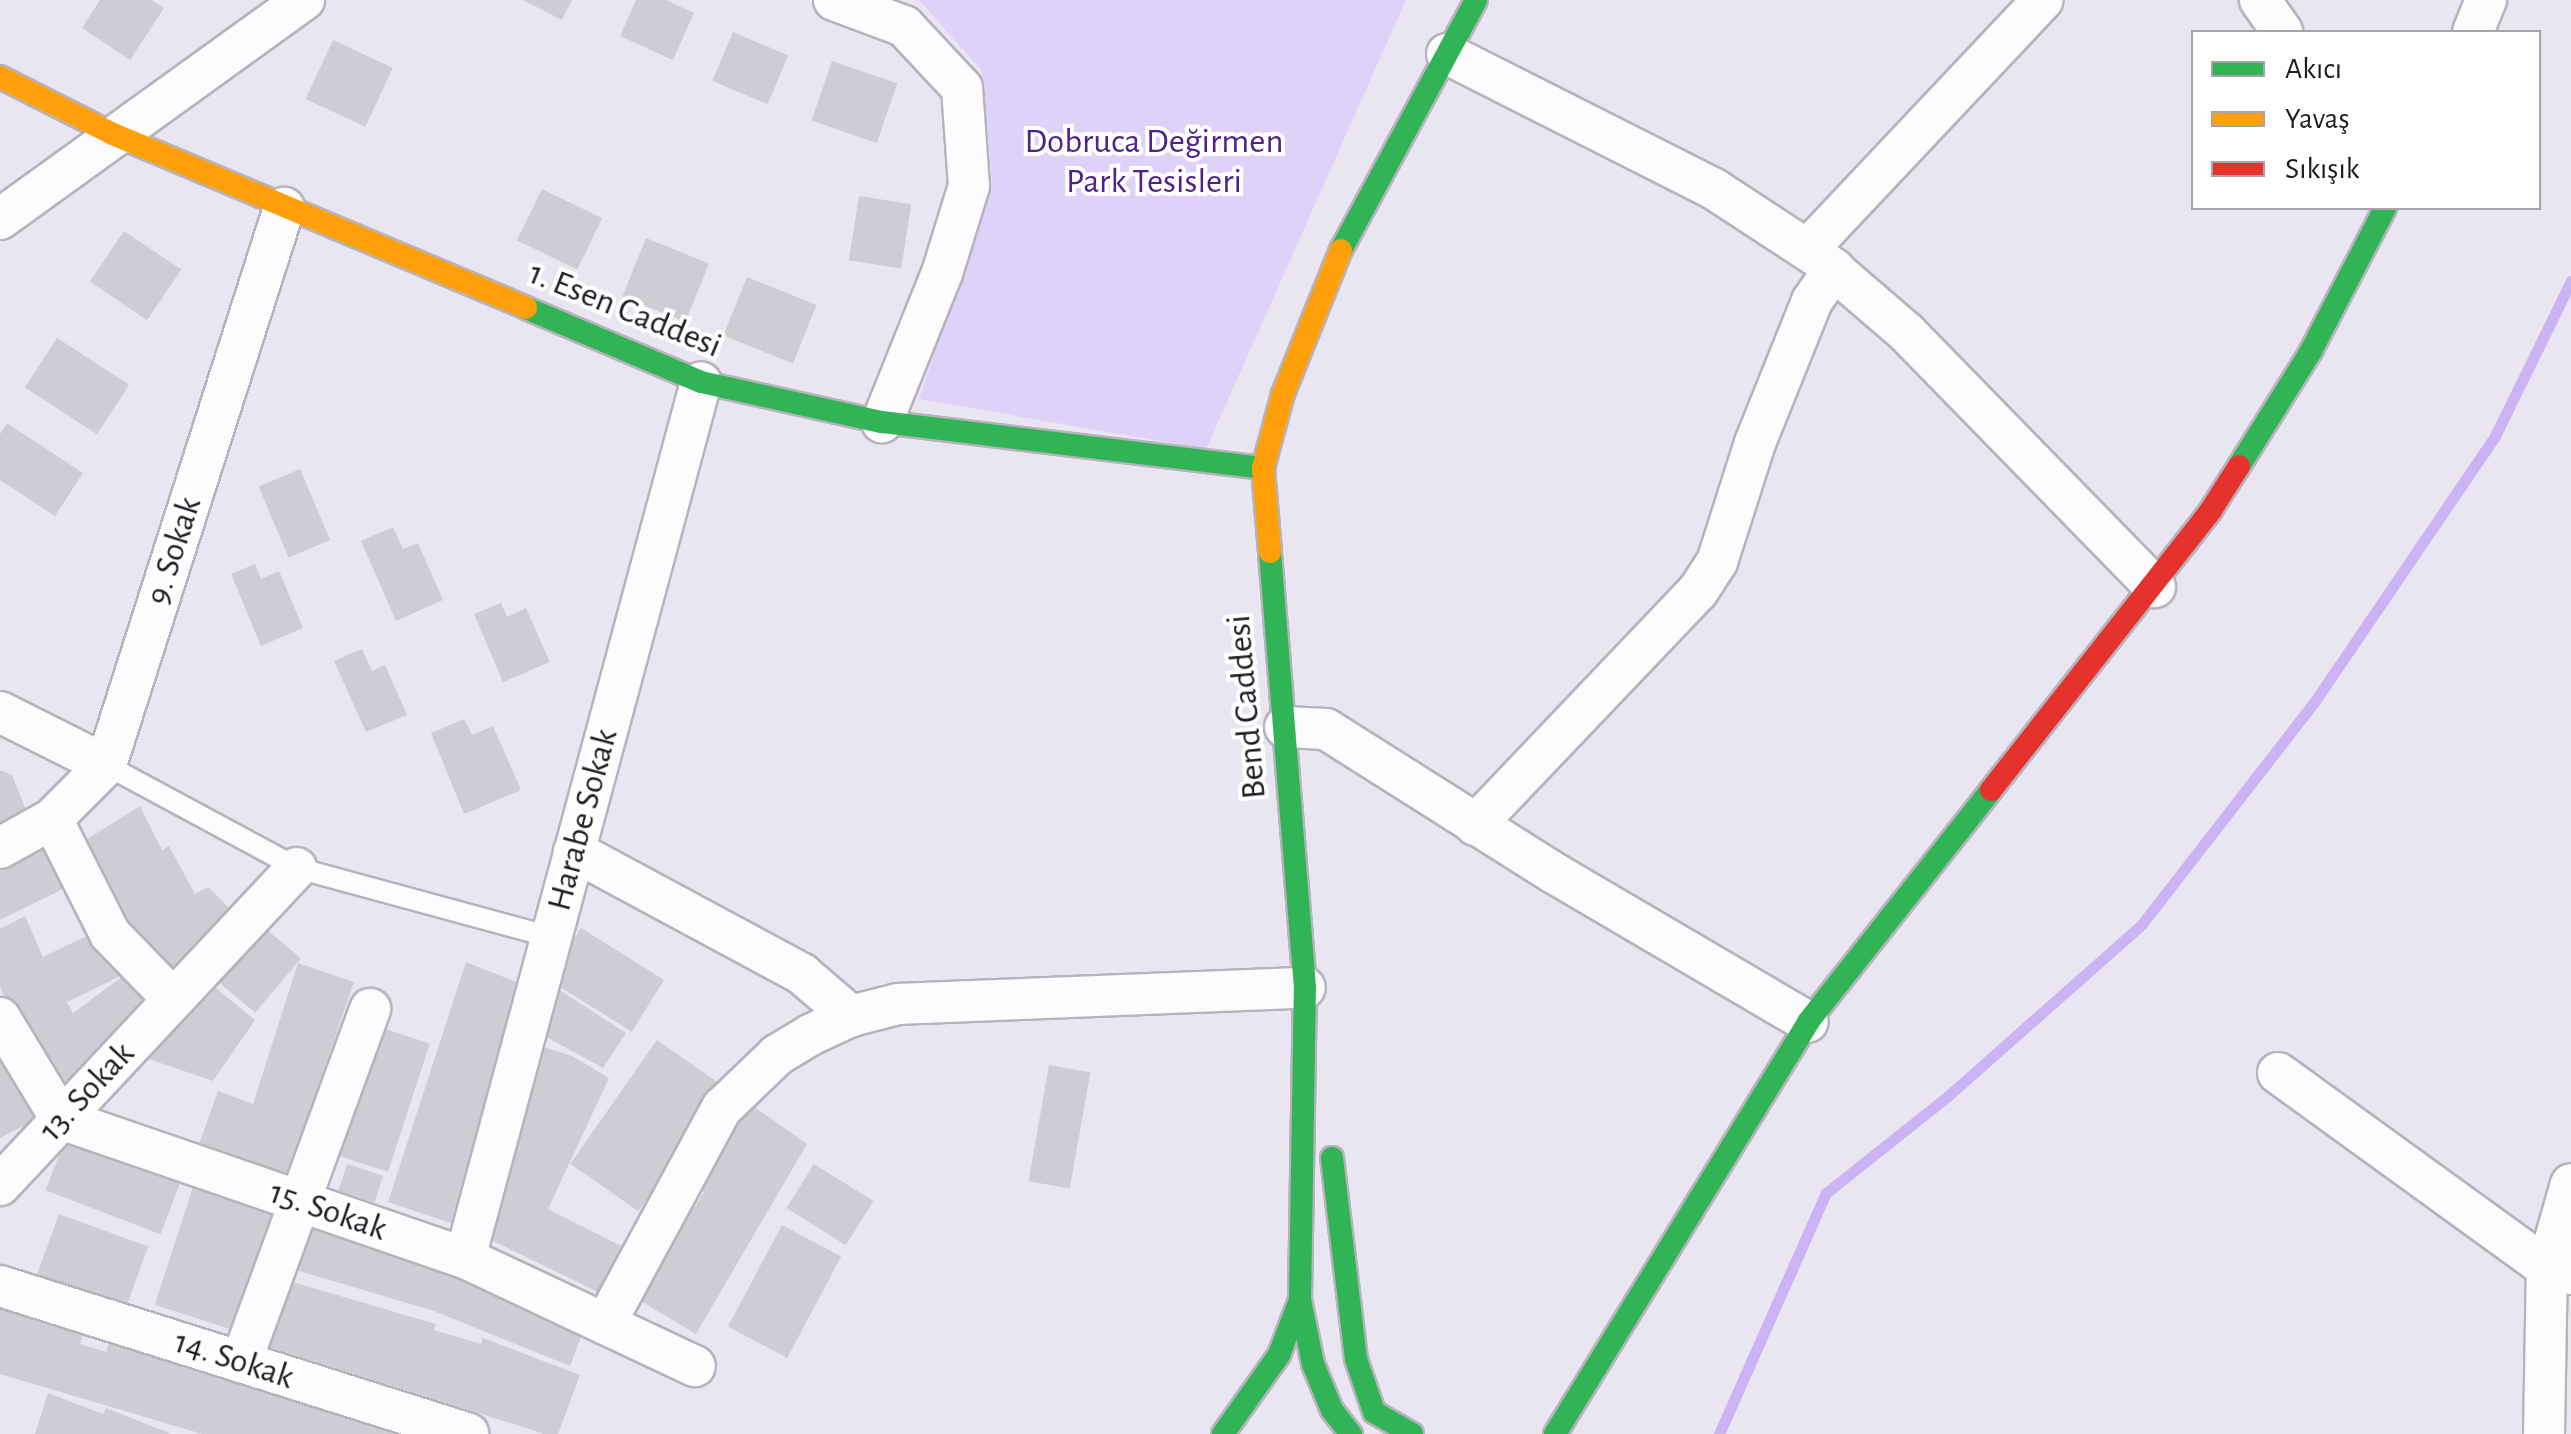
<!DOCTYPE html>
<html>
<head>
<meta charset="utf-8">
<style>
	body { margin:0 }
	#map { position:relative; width:2571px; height:1434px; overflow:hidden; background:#e9e6f1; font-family:"Alegreya Sans",sans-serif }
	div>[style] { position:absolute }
	.green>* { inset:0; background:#ded2f8 }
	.stream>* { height:11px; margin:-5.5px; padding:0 5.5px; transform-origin:5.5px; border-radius:5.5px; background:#cab4f4 }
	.building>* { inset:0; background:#ceccd5; transform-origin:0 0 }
	.roads { filter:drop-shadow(2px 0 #b6b3bc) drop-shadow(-2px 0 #b6b3bc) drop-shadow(0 2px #b6b3bc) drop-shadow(0 -2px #b6b3bc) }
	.lane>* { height:20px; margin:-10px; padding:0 10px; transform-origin:10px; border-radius:10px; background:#fcfbfd }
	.street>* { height:40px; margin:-20px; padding:0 20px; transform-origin:20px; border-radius:20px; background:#fcfbfd }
	.fast>* { height:22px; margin:-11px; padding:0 11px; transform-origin:11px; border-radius:11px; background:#30b455 }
	.slow>* { height:22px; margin:-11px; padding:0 11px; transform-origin:11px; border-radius:11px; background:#ff9f0a }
	.jam>* { height:22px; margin:-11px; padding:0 11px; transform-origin:11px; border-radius:11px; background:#e5322d }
	span { translate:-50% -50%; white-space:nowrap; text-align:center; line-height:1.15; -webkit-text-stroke:8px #fff; paint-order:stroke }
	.park-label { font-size:35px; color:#4f2285 }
	.street-label { font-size:35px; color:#1e1c23 }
	.legend { position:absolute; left:2191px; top:30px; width:350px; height:180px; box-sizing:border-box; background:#fff; border:2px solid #a5a4a7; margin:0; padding:12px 18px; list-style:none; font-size:30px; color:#1e1c23 }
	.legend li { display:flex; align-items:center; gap:20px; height:50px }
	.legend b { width:50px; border:2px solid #a5a4a7 }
</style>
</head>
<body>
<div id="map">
	<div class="green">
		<div style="clip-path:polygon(919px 0,1406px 0,1206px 449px,919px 399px,992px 181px,982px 71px)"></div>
	</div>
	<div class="stream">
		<div style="left:1719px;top:1434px;width:264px;rotate:-66.1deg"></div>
		<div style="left:1826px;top:1193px;width:157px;rotate:-38.5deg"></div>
		<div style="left:1949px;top:1095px;width:258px;rotate:-41.5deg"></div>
		<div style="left:2142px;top:924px;width:282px;rotate:-52.2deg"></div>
		<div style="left:2315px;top:701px;width:320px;rotate:-55.8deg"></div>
		<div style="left:2495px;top:436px;width:173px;rotate:-63.9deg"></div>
	</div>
	<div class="building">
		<div style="clip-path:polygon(100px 0,152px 0,164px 8px,130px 60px,82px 28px)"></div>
		<div style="clip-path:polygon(523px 0,572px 0,562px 20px)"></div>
		<div style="clip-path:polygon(636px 0,666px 0,694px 13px,673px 60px,620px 36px)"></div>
		<div style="left:733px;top:32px;width:60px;height:53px;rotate:23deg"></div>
		<div style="left:333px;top:40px;width:66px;height:65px;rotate:25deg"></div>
		<div style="left:832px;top:61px;width:69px;height:63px;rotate:19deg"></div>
		<div style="left:542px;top:189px;width:67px;height:57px;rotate:26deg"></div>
		<div style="left:859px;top:196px;width:53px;height:65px;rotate:9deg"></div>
		<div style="left:124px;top:231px;width:69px;height:61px;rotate:34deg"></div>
		<div style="left:646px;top:238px;width:68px;height:63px;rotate:22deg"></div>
		<div style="left:747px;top:277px;width:75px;height:63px;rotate:22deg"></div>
		<div style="left:57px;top:338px;width:86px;height:59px;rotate:33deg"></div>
		<div style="clip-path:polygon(7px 423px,83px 473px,55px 516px,0 480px,0 434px)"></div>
		<div style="left:300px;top:469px;width:77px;height:45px;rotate:67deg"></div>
		<div style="clip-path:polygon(393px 527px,403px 549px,418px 543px,443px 600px,396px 621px,361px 541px)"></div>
		<div style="clip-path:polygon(255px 564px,261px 579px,279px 571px,303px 628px,261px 646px,231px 574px)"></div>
		<div style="clip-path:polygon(501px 603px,507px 617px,526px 608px,550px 662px,503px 682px,474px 614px)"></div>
		<div style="clip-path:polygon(362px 649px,372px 671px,385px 665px,407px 715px,366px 732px,334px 661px)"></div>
		<div style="clip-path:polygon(464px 719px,472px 735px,493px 726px,521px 790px,464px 814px,431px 733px)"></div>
		<div style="clip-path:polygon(0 770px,12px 775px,29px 817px,0 826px)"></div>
		<div style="clip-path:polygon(140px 806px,162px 850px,169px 846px,195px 894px,208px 887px,233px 912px,166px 986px,76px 846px)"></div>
		<div style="clip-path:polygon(50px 839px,73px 884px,0 920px,0 862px)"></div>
		<div style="clip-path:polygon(25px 916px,43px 957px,101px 929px,127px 973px,67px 1002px,73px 1013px,127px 973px,148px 1009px,64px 1094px,18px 1026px,0 987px,0 929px)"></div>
		<div style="left:261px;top:925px;width:52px;height:71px;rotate:40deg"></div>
		<div style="left:581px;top:928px;width:98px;height:61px;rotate:32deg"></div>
		<div style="clip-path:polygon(466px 962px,524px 985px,457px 1225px,388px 1202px)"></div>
		<div style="clip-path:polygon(298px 963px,354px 982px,287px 1178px,198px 1147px,218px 1091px,253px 1104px)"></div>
		<div style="clip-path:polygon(211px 984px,255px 1020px,213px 1081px,143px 1057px)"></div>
		<div style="clip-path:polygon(558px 989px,626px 1033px,603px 1068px,539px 1033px)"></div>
		<div style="left:367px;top:1023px;width:66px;height:135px;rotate:18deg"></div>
		<div style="left:657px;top:1040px;width:83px;height:151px;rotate:35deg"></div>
		<div style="clip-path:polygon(540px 1046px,572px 1056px,609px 1078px,548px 1209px,625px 1248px,602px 1294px,485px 1237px,507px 1186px,496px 1181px)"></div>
		<div style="clip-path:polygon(0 1054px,35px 1120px,0 1138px)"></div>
		<div style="left:1049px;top:1065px;width:42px;height:118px;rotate:10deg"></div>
		<div style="clip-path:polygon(746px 1101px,807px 1144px,696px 1334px,634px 1297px,689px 1203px,695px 1207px,704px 1192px,697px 1188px)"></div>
		<div style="left:66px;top:1137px;width:123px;height:57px;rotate:21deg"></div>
		<div style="left:347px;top:1164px;width:38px;height:28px;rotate:18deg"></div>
		<div style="left:814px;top:1164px;width:70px;height:52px;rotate:32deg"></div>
		<div style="left:195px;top:1181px;width:83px;height:130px;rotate:18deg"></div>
		<div style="left:59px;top:1214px;width:95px;height:65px;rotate:20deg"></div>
		<div style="clip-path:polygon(305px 1214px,589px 1316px,570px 1366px,434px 1311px,289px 1268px)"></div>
		<div style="left:782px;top:1225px;width:67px;height:115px;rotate:28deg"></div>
		<div style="clip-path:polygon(282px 1279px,436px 1324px,434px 1330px,481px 1344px,483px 1338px,580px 1375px,558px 1434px,545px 1434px,263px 1345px)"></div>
		<div style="clip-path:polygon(0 1301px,84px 1328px,80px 1344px,106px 1352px,111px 1337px,422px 1434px,202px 1434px,0 1374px)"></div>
		<div style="clip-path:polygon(48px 1393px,103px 1414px,106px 1408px,172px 1434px,35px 1434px)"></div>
	</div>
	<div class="roads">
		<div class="lane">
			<div style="left:106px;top:765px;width:217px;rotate:28.3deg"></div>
			<div style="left:297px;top:868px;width:263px;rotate:15.2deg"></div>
		</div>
		<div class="street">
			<div style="left:834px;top:0;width:75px;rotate:20.4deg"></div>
			<div style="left:904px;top:26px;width:85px;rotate:46.9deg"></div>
			<div style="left:962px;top:88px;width:98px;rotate:85.9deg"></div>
			<div style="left:969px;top:186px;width:91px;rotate:107.2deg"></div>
			<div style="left:942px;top:273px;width:161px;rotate:111.9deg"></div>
			<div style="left:2260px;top:0;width:39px;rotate:55deg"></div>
			<div style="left:2473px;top:32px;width:35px;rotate:-68deg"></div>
			<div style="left:1447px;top:54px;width:299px;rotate:26.8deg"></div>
			<div style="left:1714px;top:189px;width:128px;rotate:33.2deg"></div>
			<div style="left:1821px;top:259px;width:113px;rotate:40.7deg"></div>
			<div style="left:1907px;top:333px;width:355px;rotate:45.7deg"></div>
			<div style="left:0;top:219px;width:375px;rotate:-35.8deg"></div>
			<div style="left:1808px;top:249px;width:342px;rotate:-46.7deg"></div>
			<div style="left:0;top:712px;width:119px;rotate:26.6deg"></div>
			<div style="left:1285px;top:727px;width:41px;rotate:2.8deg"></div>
			<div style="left:1326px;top:729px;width:270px;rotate:32.3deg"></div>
			<div style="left:1554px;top:873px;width:294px;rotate:30.4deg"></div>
			<div style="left:52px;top:819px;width:129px;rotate:63.2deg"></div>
			<div style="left:110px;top:934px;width:91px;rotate:45.9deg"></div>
			<div style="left:1475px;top:825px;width:323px;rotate:-46.4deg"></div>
			<div style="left:1698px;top:591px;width:35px;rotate:-57deg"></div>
			<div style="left:1717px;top:562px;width:125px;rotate:-72.3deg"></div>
			<div style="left:1755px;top:443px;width:153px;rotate:-68.1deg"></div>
			<div style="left:1812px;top:301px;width:39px;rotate:-55deg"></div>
			<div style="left:0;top:848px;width:60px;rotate:-29.1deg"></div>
			<div style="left:52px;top:819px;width:76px;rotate:-45deg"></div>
			<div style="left:106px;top:765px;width:585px;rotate:-72.28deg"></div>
			<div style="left:574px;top:851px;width:259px;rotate:28.3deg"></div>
			<div style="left:802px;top:974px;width:65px;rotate:40.6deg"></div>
			<div style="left:0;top:1018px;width:118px;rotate:58.9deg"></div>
			<div style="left:61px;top:1119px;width:427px;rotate:19deg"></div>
			<div style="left:465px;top:1258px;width:254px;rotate:25.2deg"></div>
			<div style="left:2278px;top:1073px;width:332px;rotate:35.9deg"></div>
			<div style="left:2547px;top:1268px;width:25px;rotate:14deg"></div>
			<div style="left:0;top:1185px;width:434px;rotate:-46.9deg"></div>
			<div style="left:465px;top:1258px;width:907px;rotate:-74.92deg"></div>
			<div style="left:0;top:1286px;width:491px;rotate:17.5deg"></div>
			<div style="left:605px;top:1324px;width:246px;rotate:-61.6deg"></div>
			<div style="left:722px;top:1108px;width:76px;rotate:-43.9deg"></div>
			<div style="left:777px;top:1055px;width:39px;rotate:-31deg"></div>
			<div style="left:810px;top:1035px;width:45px;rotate:-24.9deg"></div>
			<div style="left:851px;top:1016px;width:49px;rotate:-14.3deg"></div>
			<div style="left:898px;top:1004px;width:407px;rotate:-2.3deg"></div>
			<div style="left:241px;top:1362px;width:376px;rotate:-69.9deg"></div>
			<div style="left:2544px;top:1434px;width:166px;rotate:-89deg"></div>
			<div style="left:2547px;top:1268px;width:87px;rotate:-74.1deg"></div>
		</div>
		<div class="fast">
			<div style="left:1341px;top:250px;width:284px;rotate:-61.6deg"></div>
			<div style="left:526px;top:308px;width:190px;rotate:22.9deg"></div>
			<div style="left:701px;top:382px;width:185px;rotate:12.5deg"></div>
			<div style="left:882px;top:422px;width:384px;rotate:6.9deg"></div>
			<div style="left:2239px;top:466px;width:136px;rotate:-57.9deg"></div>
			<div style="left:2311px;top:351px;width:161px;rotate:-62.6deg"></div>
			<div style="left:1332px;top:1158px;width:202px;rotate:83.2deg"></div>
			<div style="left:1356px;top:1359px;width:56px;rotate:71.2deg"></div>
			<div style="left:1374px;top:1412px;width:44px;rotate:30.1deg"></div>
			<div style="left:1300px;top:1300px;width:65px;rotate:78.5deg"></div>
			<div style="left:1313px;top:1364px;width:50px;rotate:67.6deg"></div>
			<div style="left:1332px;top:1410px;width:31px;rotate:52deg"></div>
			<div style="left:1223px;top:1434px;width:97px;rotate:-54.7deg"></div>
			<div style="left:1279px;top:1355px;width:59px;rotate:-69.1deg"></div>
			<div style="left:1300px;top:1300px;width:312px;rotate:-89.1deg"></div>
			<div style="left:1305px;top:988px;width:437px;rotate:-94.6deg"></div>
			<div style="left:1555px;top:1434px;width:483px;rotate:-58.4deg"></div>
			<div style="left:1808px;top:1022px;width:295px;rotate:-51.7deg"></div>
		</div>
		<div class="slow">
			<div style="left:0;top:77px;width:127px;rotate:26.8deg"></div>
			<div style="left:113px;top:134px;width:448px;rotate:22.8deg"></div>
			<div style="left:1270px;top:552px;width:84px;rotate:-94.8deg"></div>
			<div style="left:1263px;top:468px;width:77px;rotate:-74.9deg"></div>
			<div style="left:1283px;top:394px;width:155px;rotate:-68.1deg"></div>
		</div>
		<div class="jam">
			<div style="left:1991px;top:790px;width:356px;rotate:-51.8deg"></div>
			<div style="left:2211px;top:510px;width:52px;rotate:-57.5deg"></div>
		</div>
	</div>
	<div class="park-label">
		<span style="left:1154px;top:162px">Dobruca Değirmen<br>Park Tesisleri</span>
	</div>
	<div class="street-label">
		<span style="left:625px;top:310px;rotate:22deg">1. Esen Caddesi</span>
		<span style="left:174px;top:551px;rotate:-72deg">9. Sokak</span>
		<span style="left:1247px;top:707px;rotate:-95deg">Bend Caddesi</span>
		<span style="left:583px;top:820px;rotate:-75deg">Harabe Sokak</span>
		<span style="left:87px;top:1092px;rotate:-47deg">13. Sokak</span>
		<span style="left:328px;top:1211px;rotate:19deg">15. Sokak</span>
		<span style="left:234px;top:1360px;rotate:18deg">14. Sokak</span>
	</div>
	<ul class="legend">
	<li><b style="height:12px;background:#30b455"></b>Akıcı</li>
	<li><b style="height:12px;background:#ff9f0a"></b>Yavaş</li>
	<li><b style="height:12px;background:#e5322d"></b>Sıkışık</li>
	</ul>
</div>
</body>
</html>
